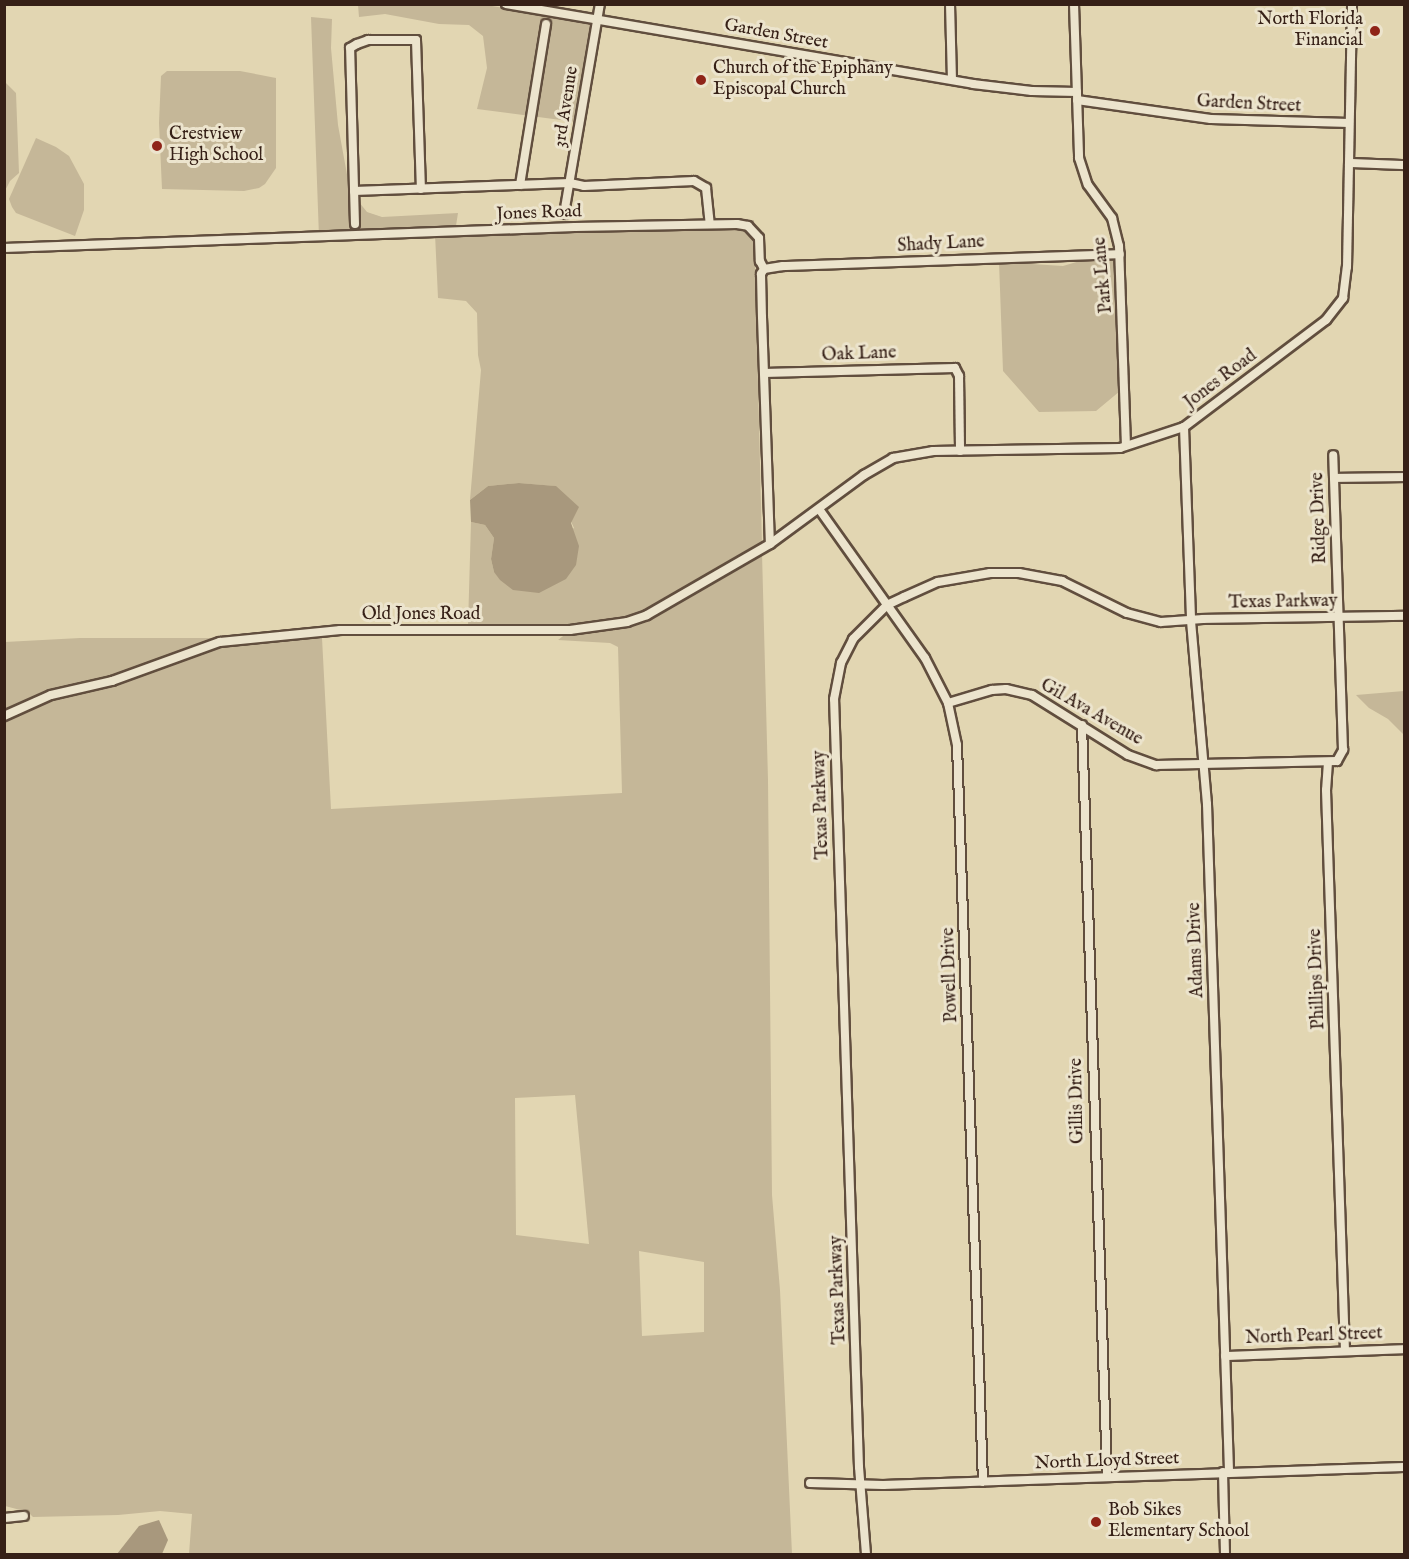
<!DOCTYPE html>
<html>
<head>
<meta charset="utf-8">
<style>
	body { margin:0 }
	#map { position:relative; width:1409px; height:1559px; overflow:hidden; background:#e2d6b2; font-family:"IM FELL English",serif }
	div>[style] { position:absolute }
	.green>* { inset:0; background:#c5b798 }
	.water>* { inset:0; background:#a8987d }
	.roads { filter:drop-shadow(2px 0 #614e3e) drop-shadow(-2px 0 #614e3e) drop-shadow(0 2px #614e3e) drop-shadow(0 -2px #614e3e) }
	.street>* { height:8px; margin:-4px; padding:0 4px; transform-origin:4px; border-radius:4px; background:#ece4cd }
	.dots>* { width:16px; height:16px; translate:-50% -50%; box-sizing:border-box; border:3px solid #ece4cd; border-radius:50% }
	span { translate:-50% -50%; white-space:nowrap; text-align:center; line-height:1.15; -webkit-text-stroke:6px #ece4cd; paint-order:stroke }
	.poi-label { font-size:18px; color:#362017 }
	.right { translate:-100% -50%; text-align:right }
	.left { translate:0 -50%; text-align:left }
	.street-label { font-size:18px; color:#362017 }
	.frame { position:absolute; inset:0; border:6px solid #362017; pointer-events:none }
</style>
</head>
<body>
<div id="map">
	<div class="green">
		<div style="clip-path:polygon(358px 5px,486px 5px,593px 23px,576px 122px,477px 109px,487px 68px,483px 36px,469px 25px,439px 24px,385px 14px,359px 17px)"></div>
		<div style="clip-path:polygon(311px 17px,332px 19px,331px 48px,338px 125px,350px 191px,367px 212px,382px 217px,458px 213px,455px 232px,754px 220px,762px 545px,646px 611px,626px 618px,570px 626px,468px 626px,471px 522px,485px 525px,494px 538px,491px 559px,494px 572px,574px 528px,555px 486px,519px 483px,488px 486px,470px 500px,481px 370px,478px 355px,477px 313px,466px 301px,438px 298px,435px 234px,319px 237px)"></div>
		<div style="clip-path:polygon(167px 71px,240px 71px,276px 78px,276px 168px,265px 184px,259px 188px,244px 191px,162px 189px,159px 123px,161px 76px)"></div>
		<div style="clip-path:polygon(4px 81px,16px 93px,19px 173px,10px 181px,6px 189px,7px 234px)"></div>
		<div style="clip-path:polygon(36px 138px,56px 147px,69px 156px,84px 184px,84px 210px,75px 236px,16px 213px,12px 207px,9px 199px)"></div>
		<div style="clip-path:polygon(1090px 258px,1115px 258px,1120px 391px,1096px 411px,1039px 412px,1003px 371px,999px 262px,1063px 266px)"></div>
		<div style="clip-path:polygon(evenodd,762px 553px,768px 780px,772px 1195px,780px 1290px,792px 1554px,189px 1554px,192px 1514px,160px 1511px,118px 1515px,33px 1517px,28px 1512px,5px 1506px,4px 720px,52px 698px,113px 684px,221px 646px,322px 638px,331px 809px,622px 793px,618px 647px,610px 643px,558px 640px,567px 633px,649px 618px,762px 553px,575px 1095px,589px 1244px,516px 1235px,515px 1098px,575px 1095px,762px 553px,639px 1251px,704px 1262px,704px 1332px,642px 1336px,639px 1251px)"></div>
		<div style="clip-path:polygon(80px 638px,228px 638px,110px 677px,49px 692px,5px 712px,5px 642px)"></div>
		<div style="clip-path:polygon(1404px 691px,1404px 735px,1388px 719px,1369px 708px,1356px 695px)"></div>
	</div>
	<div class="water">
		<div style="clip-path:polygon(519px 483px,556px 486px,579px 507px,571px 523px,579px 546px,576px 565px,566px 579px,539px 593px,513px 590px,500px 580px,494px 572px,491px 559px,494px 538px,485px 525px,471px 522px,470px 500px,488px 486px)"></div>
		<div style="clip-path:polygon(159px 1520px,168px 1540px,162px 1554px,117px 1554px,139px 1526px)"></div>
	</div>
	<div class="roads">
		<div class="street">
			<div style="left:506px;top:4px;width:474px;rotate:9.7deg"></div>
			<div style="left:973px;top:84px;width:59px;rotate:6.8deg"></div>
			<div style="left:1032px;top:91px;width:45px;rotate:1.3deg"></div>
			<div style="left:950px;top:4px;width:75px;rotate:88.5deg"></div>
			<div style="left:1074px;top:4px;width:154px;rotate:88.1deg"></div>
			<div style="left:1079px;top:158px;width:28px;rotate:72deg"></div>
			<div style="left:1088px;top:185px;width:41px;rotate:54deg"></div>
			<div style="left:1112px;top:218px;width:29px;rotate:76deg"></div>
			<div style="left:1119px;top:246px;width:199px;rotate:88deg"></div>
			<div style="left:1077px;top:100px;width:135px;rotate:8.1deg"></div>
			<div style="left:1211px;top:119px;width:138px;rotate:1.7deg"></div>
			<div style="left:1349px;top:163px;width:55px;rotate:2.1deg"></div>
			<div style="left:520px;top:185px;width:163px;rotate:-80.8deg"></div>
			<div style="left:354px;top:191px;width:216px;rotate:-2.1deg"></div>
			<div style="left:570px;top:183px;width:14px;rotate:12deg"></div>
			<div style="left:584px;top:186px;width:110px;rotate:-2.6deg"></div>
			<div style="left:694px;top:181px;width:14px;rotate:30deg"></div>
			<div style="left:706px;top:188px;width:36px;rotate:84deg"></div>
			<div style="left:564px;top:214px;width:213px;rotate:-80.3deg"></div>
			<div style="left:355px;top:224px;width:176px;rotate:-91.6deg"></div>
			<div style="left:350px;top:48px;width:8px;rotate:-30deg"></div>
			<div style="left:357px;top:44px;width:12px;rotate:-20deg"></div>
			<div style="left:368px;top:40px;width:48px"></div>
			<div style="left:416px;top:40px;width:149px;rotate:88.1deg"></div>
			<div style="left:4px;top:248px;width:571px;rotate:-2.11deg"></div>
			<div style="left:575px;top:227px;width:162px;rotate:-1.1deg"></div>
			<div style="left:737px;top:224px;width:11px;rotate:10deg"></div>
			<div style="left:748px;top:226px;width:16px;rotate:47deg"></div>
			<div style="left:759px;top:238px;width:23px;rotate:88deg"></div>
			<div style="left:760px;top:261px;width:9px;rotate:63deg"></div>
			<div style="left:764px;top:269px;width:6px;rotate:121deg"></div>
			<div style="left:761px;top:274px;width:43px;rotate:88.7deg"></div>
			<div style="left:762px;top:317px;width:227px;rotate:88deg"></div>
			<div style="left:764px;top:269px;width:19px;rotate:-9deg"></div>
			<div style="left:783px;top:266px;width:337px;rotate:-2deg"></div>
			<div style="left:764px;top:373px;width:191px;rotate:-1.5deg"></div>
			<div style="left:955px;top:368px;width:9px;rotate:63deg"></div>
			<div style="left:959px;top:376px;width:75px;rotate:89.2deg"></div>
			<div style="left:1184px;top:427px;width:194px;rotate:87.9deg"></div>
			<div style="left:1191px;top:621px;width:184px;rotate:85deg"></div>
			<div style="left:1207px;top:804px;width:668px;rotate:88.11deg"></div>
			<div style="left:1334px;top:478px;width:70px;rotate:-0.8deg"></div>
			<div style="left:819px;top:509px;width:183px;rotate:54.6deg"></div>
			<div style="left:925px;top:658px;width:51px;rotate:62.9deg"></div>
			<div style="left:948px;top:703px;width:43px;rotate:77.9deg"></div>
			<div style="left:957px;top:745px;width:737px;rotate:87.98deg"></div>
			<div style="left:948px;top:703px;width:46px;rotate:-16.5deg"></div>
			<div style="left:992px;top:690px;width:14px;rotate:-4deg"></div>
			<div style="left:1006px;top:689px;width:27px;rotate:13deg"></div>
			<div style="left:1032px;top:695px;width:113px;rotate:32deg"></div>
			<div style="left:1128px;top:755px;width:30px;rotate:20deg"></div>
			<div style="left:1156px;top:765px;width:181px;rotate:-1.3deg"></div>
			<div style="left:1337px;top:761px;width:13px;rotate:-61deg"></div>
			<div style="left:1343px;top:750px;width:295px;rotate:-91.9deg"></div>
			<div style="left:4px;top:716px;width:51px;rotate:-24.1deg"></div>
			<div style="left:51px;top:695px;width:63px;rotate:-12.9deg"></div>
			<div style="left:112px;top:681px;width:115px;rotate:-19.9deg"></div>
			<div style="left:220px;top:642px;width:121px;rotate:-5.7deg"></div>
			<div style="left:340px;top:630px;width:230px"></div>
			<div style="left:570px;top:630px;width:58px;rotate:-8deg"></div>
			<div style="left:627px;top:622px;width:21px;rotate:-19deg"></div>
			<div style="left:647px;top:615px;width:142px;rotate:-30deg"></div>
			<div style="left:770px;top:544px;width:117px;rotate:-36.3deg"></div>
			<div style="left:864px;top:475px;width:34px;rotate:-30deg"></div>
			<div style="left:893px;top:458px;width:41px;rotate:-9.9deg"></div>
			<div style="left:933px;top:451px;width:187px;rotate:-0.9deg"></div>
			<div style="left:1120px;top:448px;width:67px;rotate:-18.2deg"></div>
			<div style="left:1184px;top:427px;width:178px;rotate:-37deg"></div>
			<div style="left:1326px;top:320px;width:28px;rotate:-52deg"></div>
			<div style="left:1343px;top:298px;width:31px;rotate:-83deg"></div>
			<div style="left:1347px;top:267px;width:263px;rotate:-88.9deg"></div>
			<div style="left:1082px;top:725px;width:751px;rotate:88.09deg"></div>
			<div style="left:1328px;top:762px;width:28px;rotate:94deg"></div>
			<div style="left:1326px;top:790px;width:561px;rotate:88.06deg"></div>
			<div style="left:1225px;top:1356px;width:179px;rotate:-2.2deg"></div>
			<div style="left:1223px;top:1472px;width:82px;rotate:88.6deg"></div>
			<div style="left:810px;top:1483px;width:73px;rotate:1.6deg"></div>
			<div style="left:883px;top:1485px;width:521px;rotate:-1.98deg"></div>
			<div style="left:4px;top:1518px;width:20px;rotate:-6deg"></div>
			<div style="left:866px;top:1554px;width:87px;rotate:-94.6deg"></div>
			<div style="left:859px;top:1467px;width:768px;rotate:-91.86deg"></div>
			<div style="left:834px;top:699px;width:37px;rotate:-79deg"></div>
			<div style="left:841px;top:663px;width:27px;rotate:-63deg"></div>
			<div style="left:853px;top:639px;width:48px;rotate:-45deg"></div>
			<div style="left:887px;top:605px;width:19px;rotate:-25deg"></div>
			<div style="left:904px;top:597px;width:37px;rotate:-24deg"></div>
			<div style="left:938px;top:582px;width:53px;rotate:-9.8deg"></div>
			<div style="left:990px;top:573px;width:29px"></div>
			<div style="left:1019px;top:573px;width:44px;rotate:10.5deg"></div>
			<div style="left:1062px;top:581px;width:72px;rotate:26.2deg"></div>
			<div style="left:1127px;top:613px;width:35px;rotate:15deg"></div>
			<div style="left:1161px;top:622px;width:42px;rotate:-4.1deg"></div>
			<div style="left:1203px;top:619px;width:201px;rotate:-0.9deg"></div>
		</div>
	</div>
	<div class="dots">
		<div style="left:1375px;top:31px;background:#8f2418"></div>
		<div style="left:701px;top:80px;background:#8f2418"></div>
		<div style="left:157px;top:146px;background:#8f2418"></div>
		<div style="left:1096px;top:1522px;background:#8f2418"></div>
	</div>
	<div class="poi-label">
		<span class="right" style="left:1363px;top:31px">North Florida<br>Financial</span>
		<span class="left" style="left:713px;top:80px">Church of the Epiphany<br>Episcopal Church</span>
		<span class="left" style="left:169px;top:146px">Crestview<br>High School</span>
		<span class="left" style="left:1108px;top:1522px">Bob Sikes<br>Elementary School</span>
	</div>
	<div class="street-label">
		<span style="left:776px;top:35px;rotate:10deg">Garden Street</span>
		<span style="left:1249px;top:105px;rotate:3deg">Garden Street</span>
		<span style="left:567px;top:107px;rotate:-81deg">3rd Avenue</span>
		<span style="left:539px;top:214px;rotate:-2deg">Jones Road</span>
		<span style="left:941px;top:245px;rotate:-3deg">Shady Lane</span>
		<span style="left:1104px;top:275px;rotate:-95deg">Park Lane</span>
		<span style="left:859px;top:355px;rotate:-2deg">Oak Lane</span>
		<span style="left:1221px;top:380px;rotate:-37deg">Jones Road</span>
		<span style="left:1320px;top:518px;rotate:-92deg">Ridge Drive</span>
		<span style="left:1283px;top:603px;rotate:-1deg">Texas Parkway</span>
		<span style="left:421px;top:615px">Old Jones Road</span>
		<span style="left:1091px;top:713px;rotate:30deg">Gil Ava Avenue</span>
		<span style="left:822px;top:805px;rotate:-92deg">Texas Parkway</span>
		<span style="left:1197px;top:950px;rotate:-92deg">Adams Drive</span>
		<span style="left:951px;top:975px;rotate:-92deg">Powell Drive</span>
		<span style="left:1318px;top:979px;rotate:-92deg">Phillips Drive</span>
		<span style="left:1078px;top:1101px;rotate:-91deg">Gillis Drive</span>
		<span style="left:839px;top:1290px;rotate:-92deg">Texas Parkway</span>
		<span style="left:1314px;top:1337px;rotate:-2deg">North Pearl Street</span>
		<span style="left:1107px;top:1462px;rotate:-2deg">North Lloyd Street</span>
	</div>
	<div class="frame"></div>
</div>
</body>
</html>
